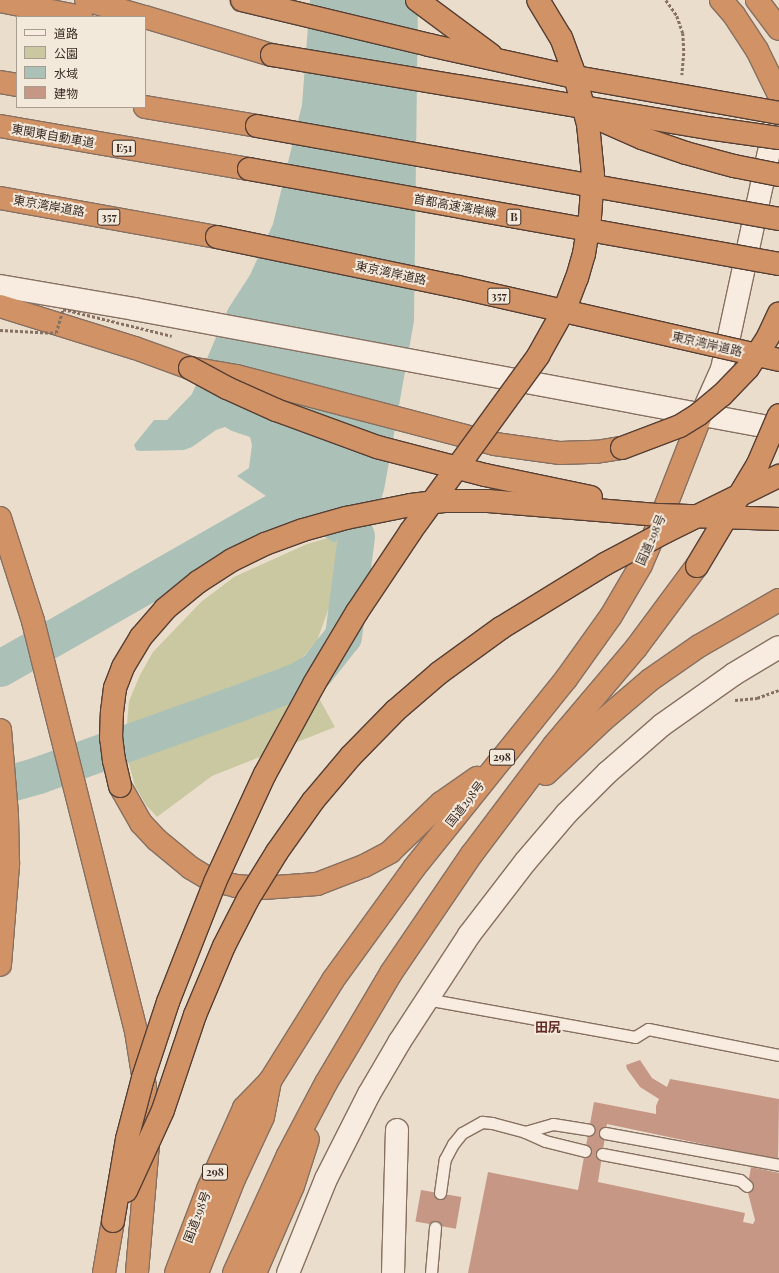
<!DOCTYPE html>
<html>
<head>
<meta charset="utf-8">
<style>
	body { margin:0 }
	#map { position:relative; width:779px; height:1273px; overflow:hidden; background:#ebddcc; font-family:"Playfair Display","Noto Sans JP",serif }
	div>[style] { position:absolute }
	.green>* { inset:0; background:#c9c8a0 }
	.water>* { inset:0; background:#abc1b7 }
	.river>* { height:37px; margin:-18.5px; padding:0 18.5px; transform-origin:18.5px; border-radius:18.5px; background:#abc1b7 }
	.building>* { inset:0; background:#c69785; transform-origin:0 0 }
	.path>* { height:2.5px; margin-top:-1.25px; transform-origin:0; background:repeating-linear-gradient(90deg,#877061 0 3px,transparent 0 5px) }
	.roads { filter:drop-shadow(1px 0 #877061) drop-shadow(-1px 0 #877061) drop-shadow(0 1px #877061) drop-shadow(0 -1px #877061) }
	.lane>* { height:11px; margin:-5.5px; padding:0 5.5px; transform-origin:5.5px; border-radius:5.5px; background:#f7ecdf }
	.secondary>* { height:22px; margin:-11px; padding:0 11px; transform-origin:11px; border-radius:11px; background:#f7ecdf }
	.highway>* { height:22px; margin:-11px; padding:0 11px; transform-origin:11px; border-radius:11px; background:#d19266 }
	.path-bridge>* { height:2.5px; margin-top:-1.25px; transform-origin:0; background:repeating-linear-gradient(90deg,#877061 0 3px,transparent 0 5px) }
	.bridges { filter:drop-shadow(1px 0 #563f34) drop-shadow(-1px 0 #563f34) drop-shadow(0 1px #563f34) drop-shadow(0 -1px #563f34) }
	.highway-bridge>* { height:22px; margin:-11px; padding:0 11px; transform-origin:11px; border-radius:11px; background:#d19266 }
	span { translate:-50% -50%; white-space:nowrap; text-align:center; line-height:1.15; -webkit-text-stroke:4px #f3e9db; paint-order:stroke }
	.shield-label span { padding:1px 3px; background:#f3e9db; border:1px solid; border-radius:3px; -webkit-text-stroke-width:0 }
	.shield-label { font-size:11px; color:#392a23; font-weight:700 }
	.street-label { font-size:12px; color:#392a23 }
	.neighbourhood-label { font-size:13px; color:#622a26; font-weight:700 }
	.legend { position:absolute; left:16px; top:16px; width:130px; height:92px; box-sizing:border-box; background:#f3e9db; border:1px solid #a99d91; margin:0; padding:5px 7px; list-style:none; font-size:12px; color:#392a23 }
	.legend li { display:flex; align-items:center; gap:8px; height:20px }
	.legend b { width:20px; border:1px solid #a99d91 }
</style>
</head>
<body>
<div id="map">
	<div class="green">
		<div style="clip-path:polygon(328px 538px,334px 543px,339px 539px,335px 591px,317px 641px,301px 659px,288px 670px,126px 735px,129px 701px,140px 675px,153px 652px,201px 602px,234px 577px,307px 544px)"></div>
		<div style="clip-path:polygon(315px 691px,335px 727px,212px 776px,157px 817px,146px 805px,135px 786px,127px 757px)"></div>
	</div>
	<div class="water">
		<div style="clip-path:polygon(310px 0,418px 0,414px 321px,384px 490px,370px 533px,339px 539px,334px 543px,237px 476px,249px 468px,252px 445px,250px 437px,232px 431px,225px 427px,216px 430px,192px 447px,184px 450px,140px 451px,136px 450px,134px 445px,154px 420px,167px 420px,192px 394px,228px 309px,250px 275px,273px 224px,302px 105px)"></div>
	</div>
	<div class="river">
		<div style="left:0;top:668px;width:325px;rotate:-29.7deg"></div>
		<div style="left:0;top:786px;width:40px;rotate:-16deg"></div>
		<div style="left:38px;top:775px;width:204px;rotate:-19.8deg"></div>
		<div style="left:230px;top:706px;width:72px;rotate:-20.5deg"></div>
		<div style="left:297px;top:681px;width:22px;rotate:-30deg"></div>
		<div style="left:316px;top:670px;width:43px;rotate:-51.5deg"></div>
		<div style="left:343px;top:636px;width:101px;rotate:-82.6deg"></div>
	</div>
	<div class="building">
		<div style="clip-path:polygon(640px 1060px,652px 1078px,667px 1087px,670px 1079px,779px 1099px,778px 1160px,607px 1124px,598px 1182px,745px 1213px,743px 1222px,753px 1224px,755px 1220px,747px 1189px,751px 1167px,779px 1173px,779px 1273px,468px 1273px,488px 1172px,578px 1190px,594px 1102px,656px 1114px,656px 1106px,659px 1099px,640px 1087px,627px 1069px,626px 1065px)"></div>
		<div style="left:421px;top:1190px;width:41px;height:32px;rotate:10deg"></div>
	</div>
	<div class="path">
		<div style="left:666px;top:0;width:19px;rotate:55deg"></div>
		<div style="left:677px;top:16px;width:18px;rotate:71deg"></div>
		<div style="left:683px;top:33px;width:20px;rotate:87deg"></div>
		<div style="left:684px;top:53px;width:22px;rotate:95deg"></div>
		<div style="left:735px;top:700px;width:22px;rotate:-5deg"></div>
		<div style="left:757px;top:698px;width:23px;rotate:-20deg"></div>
	</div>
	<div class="roads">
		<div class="lane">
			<div style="left:426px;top:999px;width:212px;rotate:10.3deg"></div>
			<div style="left:635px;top:1037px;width:15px;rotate:-32deg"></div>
			<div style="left:648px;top:1029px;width:134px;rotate:11.2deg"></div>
			<div style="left:525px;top:1132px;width:29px;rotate:-16deg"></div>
			<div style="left:553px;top:1124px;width:36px;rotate:9deg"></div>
			<div style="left:605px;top:1133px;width:177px;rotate:10.4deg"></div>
			<div style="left:602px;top:1154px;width:140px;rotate:10.7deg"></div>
			<div style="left:740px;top:1180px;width:9px;rotate:41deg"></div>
			<div style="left:440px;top:1193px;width:34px;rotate:-82deg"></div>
			<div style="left:445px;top:1159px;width:17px;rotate:-62deg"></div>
			<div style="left:453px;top:1144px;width:14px;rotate:-51deg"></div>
			<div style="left:462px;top:1133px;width:23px;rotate:-29deg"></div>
			<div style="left:482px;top:1122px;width:10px;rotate:6deg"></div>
			<div style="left:492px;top:1123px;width:34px;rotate:15deg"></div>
			<div style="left:525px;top:1132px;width:22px;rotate:24deg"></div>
			<div style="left:545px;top:1141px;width:41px;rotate:14deg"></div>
			<div style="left:431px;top:1273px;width:46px;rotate:-85deg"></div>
		</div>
		<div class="secondary">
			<div style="left:0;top:286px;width:136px;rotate:9.7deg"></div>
			<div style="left:134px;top:309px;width:656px;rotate:10.54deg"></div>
			<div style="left:702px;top:414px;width:49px;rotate:-66deg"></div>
			<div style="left:722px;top:369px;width:269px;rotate:-77.8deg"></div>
			<div style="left:288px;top:1273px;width:101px;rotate:-68deg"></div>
			<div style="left:326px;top:1179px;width:95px;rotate:-63.2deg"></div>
			<div style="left:369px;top:1094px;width:61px;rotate:-59.7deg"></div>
			<div style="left:400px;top:1041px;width:126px;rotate:-56.9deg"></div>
			<div style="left:469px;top:935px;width:93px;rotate:-52.4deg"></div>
			<div style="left:526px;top:861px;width:62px;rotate:-49.6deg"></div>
			<div style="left:566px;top:814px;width:58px;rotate:-45deg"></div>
			<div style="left:607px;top:773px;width:73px;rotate:-41.1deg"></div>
			<div style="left:662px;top:725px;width:88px;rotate:-35.3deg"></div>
			<div style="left:734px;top:674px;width:52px;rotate:-31deg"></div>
			<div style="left:393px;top:1273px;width:143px;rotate:-88.4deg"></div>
		</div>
		<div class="highway">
			<div style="left:86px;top:0;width:60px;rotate:16.3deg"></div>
			<div style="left:721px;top:0;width:20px;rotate:49deg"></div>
			<div style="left:734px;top:15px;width:42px;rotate:56.7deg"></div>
			<div style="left:757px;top:50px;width:50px;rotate:63.9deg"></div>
			<div style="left:757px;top:0;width:36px;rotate:53deg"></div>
			<div style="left:0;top:1px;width:83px;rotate:11.2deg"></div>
			<div style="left:145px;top:17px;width:133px;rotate:16.7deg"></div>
			<div style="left:0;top:82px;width:17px;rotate:10deg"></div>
			<div style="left:145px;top:107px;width:114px;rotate:9.6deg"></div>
			<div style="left:0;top:126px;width:253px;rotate:9.8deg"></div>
			<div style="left:0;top:198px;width:220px;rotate:10.2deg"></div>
			<div style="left:0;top:306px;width:141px;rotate:17.3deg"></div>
			<div style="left:135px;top:348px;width:59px;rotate:20deg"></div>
			<div style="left:190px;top:368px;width:47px;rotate:9.9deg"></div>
			<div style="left:236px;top:376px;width:268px;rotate:14.7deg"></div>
			<div style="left:495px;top:444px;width:66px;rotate:7.9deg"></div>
			<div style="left:560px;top:453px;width:36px;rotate:-2deg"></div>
			<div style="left:596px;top:452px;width:26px;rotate:-9deg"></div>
			<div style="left:0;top:518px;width:108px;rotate:72.2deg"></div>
			<div style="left:33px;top:621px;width:423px;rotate:75.9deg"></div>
			<div style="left:136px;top:1031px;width:57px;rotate:80.9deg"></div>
			<div style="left:145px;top:1087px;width:57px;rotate:87deg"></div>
			<div style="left:148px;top:1144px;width:129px;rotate:94.9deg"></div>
			<div style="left:0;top:730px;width:86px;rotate:85.3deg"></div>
			<div style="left:7px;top:816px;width:49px;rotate:88.8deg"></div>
			<div style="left:8px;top:865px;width:100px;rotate:94.6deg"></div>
			<div style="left:546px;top:774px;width:77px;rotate:-43.4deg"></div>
			<div style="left:602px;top:721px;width:63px;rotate:-40.5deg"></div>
			<div style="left:650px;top:680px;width:60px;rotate:-34.8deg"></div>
			<div style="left:699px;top:646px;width:92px;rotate:-29.9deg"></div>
			<div style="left:120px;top:786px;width:43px;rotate:60.4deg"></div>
			<div style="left:141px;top:823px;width:23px;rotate:47deg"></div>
			<div style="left:157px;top:840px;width:44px;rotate:39.5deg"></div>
			<div style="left:191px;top:868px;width:23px;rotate:31deg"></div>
			<div style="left:211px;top:880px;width:26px;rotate:13deg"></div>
			<div style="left:236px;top:886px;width:27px;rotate:4deg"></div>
			<div style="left:263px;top:888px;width:54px;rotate:-4.2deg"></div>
			<div style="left:317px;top:884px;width:50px;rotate:-21deg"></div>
			<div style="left:364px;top:866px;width:30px;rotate:-28deg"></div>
			<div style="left:390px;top:852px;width:71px;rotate:-43.9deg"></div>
			<div style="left:441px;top:803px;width:44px;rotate:-34.8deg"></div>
			<div style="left:104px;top:1273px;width:53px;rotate:-80.2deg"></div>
			<div style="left:176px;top:1273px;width:90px;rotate:-69.1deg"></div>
			<div style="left:208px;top:1189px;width:89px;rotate:-66deg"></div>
			<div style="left:244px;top:1108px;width:37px;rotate:-46deg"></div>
			<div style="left:270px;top:1081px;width:119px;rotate:-58deg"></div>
			<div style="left:333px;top:980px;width:138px;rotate:-54.1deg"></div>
			<div style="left:414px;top:868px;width:243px;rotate:-51.2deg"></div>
			<div style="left:566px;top:679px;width:77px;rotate:-54.5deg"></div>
			<div style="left:611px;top:616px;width:59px;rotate:-59.5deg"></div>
			<div style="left:641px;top:565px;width:46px;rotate:-66.8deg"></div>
			<div style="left:659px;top:523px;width:116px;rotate:-68.7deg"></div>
			<div style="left:197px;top:1273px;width:101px;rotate:-68.5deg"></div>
			<div style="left:234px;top:1179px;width:68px;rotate:-64.9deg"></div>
			<div style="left:263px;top:1117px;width:37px;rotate:-79deg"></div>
			<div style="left:234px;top:1273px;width:128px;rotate:-65.4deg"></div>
			<div style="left:287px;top:1157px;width:84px;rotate:-62.2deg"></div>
			<div style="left:326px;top:1083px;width:128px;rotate:-59.4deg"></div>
			<div style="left:391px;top:973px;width:144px;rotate:-55.8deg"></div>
			<div style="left:472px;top:854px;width:136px;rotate:-53deg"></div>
			<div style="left:554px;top:745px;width:127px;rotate:-49.8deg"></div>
			<div style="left:636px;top:648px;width:102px;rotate:-53.4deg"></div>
			<div style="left:255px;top:1273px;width:95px;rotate:-66.4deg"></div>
			<div style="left:293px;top:1186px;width:49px;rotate:-72.3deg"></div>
		</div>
	</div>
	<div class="path-bridge">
		<div style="left:0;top:330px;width:56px;rotate:3.1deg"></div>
		<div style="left:56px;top:333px;width:25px;rotate:-74deg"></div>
		<div style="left:63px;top:309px;width:112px;rotate:13.9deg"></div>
	</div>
	<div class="bridges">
		<div class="highway-bridge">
			<div style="left:242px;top:0;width:192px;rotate:13.5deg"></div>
			<div style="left:429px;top:45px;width:144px;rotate:12.4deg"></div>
			<div style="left:570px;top:76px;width:212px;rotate:10deg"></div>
			<div style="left:417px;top:0;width:92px;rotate:36.6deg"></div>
			<div style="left:272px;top:55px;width:449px;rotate:9.5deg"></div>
			<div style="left:715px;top:129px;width:65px;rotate:8deg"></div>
			<div style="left:594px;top:117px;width:52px;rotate:23.6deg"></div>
			<div style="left:642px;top:138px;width:46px;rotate:18.8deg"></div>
			<div style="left:686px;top:153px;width:50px;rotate:15.2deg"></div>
			<div style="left:734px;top:166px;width:46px;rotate:11.3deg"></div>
			<div style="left:257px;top:126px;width:530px;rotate:10.1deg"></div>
			<div style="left:249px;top:169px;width:538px;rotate:10.16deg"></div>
			<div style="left:217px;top:237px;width:246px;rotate:11.7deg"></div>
			<div style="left:458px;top:287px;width:329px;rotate:12.8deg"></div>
			<div style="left:190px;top:368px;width:42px;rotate:28.4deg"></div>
			<div style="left:227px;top:388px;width:54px;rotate:24.2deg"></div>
			<div style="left:276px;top:410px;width:108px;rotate:20.1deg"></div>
			<div style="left:377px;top:447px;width:112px;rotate:14.5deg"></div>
			<div style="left:485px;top:475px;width:108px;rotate:11.7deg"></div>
			<div style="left:622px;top:448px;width:62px;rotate:-20.8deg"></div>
			<div style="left:680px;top:426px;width:22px;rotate:-32deg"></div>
			<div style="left:699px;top:414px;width:30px;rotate:-40deg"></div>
			<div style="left:722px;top:395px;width:37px;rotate:-46deg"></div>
			<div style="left:748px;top:368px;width:37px;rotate:-57deg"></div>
			<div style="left:768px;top:337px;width:26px;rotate:-65deg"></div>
			<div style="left:697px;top:566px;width:119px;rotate:-59.1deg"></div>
			<div style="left:758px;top:464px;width:53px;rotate:-66.8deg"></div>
			<div style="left:120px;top:786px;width:26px;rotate:-103deg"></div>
			<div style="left:114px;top:761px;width:23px;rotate:-97deg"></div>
			<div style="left:111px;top:738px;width:26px;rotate:-88deg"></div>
			<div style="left:112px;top:712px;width:24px;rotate:-83deg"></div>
			<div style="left:115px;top:688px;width:22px;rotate:-69deg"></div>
			<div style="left:123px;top:667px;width:35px;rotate:-59deg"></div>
			<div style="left:141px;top:637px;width:37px;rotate:-49deg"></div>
			<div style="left:165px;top:609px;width:43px;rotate:-39.3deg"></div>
			<div style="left:198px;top:582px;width:40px;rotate:-32.9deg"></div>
			<div style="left:232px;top:560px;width:37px;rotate:-26deg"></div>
			<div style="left:265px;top:544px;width:40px;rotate:-20.2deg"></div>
			<div style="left:303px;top:530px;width:45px;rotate:-15.6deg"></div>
			<div style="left:346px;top:518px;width:66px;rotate:-11.3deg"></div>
			<div style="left:411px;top:505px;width:35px;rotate:-7deg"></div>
			<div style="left:446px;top:501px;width:42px"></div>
			<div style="left:488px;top:501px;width:172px;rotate:4.7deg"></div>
			<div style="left:659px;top:515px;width:120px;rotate:1.9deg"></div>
			<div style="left:126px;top:1191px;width:89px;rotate:-65.4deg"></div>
			<div style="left:163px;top:1110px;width:100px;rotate:-71.4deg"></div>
			<div style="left:195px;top:1015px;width:75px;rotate:-67.2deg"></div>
			<div style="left:224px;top:946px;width:53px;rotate:-62.9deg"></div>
			<div style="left:248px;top:899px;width:55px;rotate:-58.3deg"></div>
			<div style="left:277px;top:852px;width:62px;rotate:-54.8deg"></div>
			<div style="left:313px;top:801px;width:59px;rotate:-49.8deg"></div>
			<div style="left:351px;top:756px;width:63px;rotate:-45.6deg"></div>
			<div style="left:395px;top:711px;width:58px;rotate:-40.8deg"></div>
			<div style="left:439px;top:673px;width:77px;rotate:-36deg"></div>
			<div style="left:501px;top:628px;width:122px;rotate:-31.6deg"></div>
			<div style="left:605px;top:564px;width:70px;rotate:-28deg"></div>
			<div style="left:667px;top:531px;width:125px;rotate:-26.2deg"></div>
			<div style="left:113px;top:1221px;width:83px;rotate:-80.3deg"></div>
			<div style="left:127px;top:1139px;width:63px;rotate:-75.3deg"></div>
			<div style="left:143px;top:1078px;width:80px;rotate:-71.8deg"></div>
			<div style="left:168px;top:1002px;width:129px;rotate:-68.6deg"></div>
			<div style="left:215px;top:882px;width:119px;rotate:-65.2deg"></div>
			<div style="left:265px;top:774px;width:102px;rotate:-61.4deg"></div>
			<div style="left:314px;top:684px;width:84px;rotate:-59.2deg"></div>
			<div style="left:357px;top:612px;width:97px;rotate:-56.3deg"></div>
			<div style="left:411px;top:531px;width:216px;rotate:-54deg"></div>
			<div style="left:538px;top:356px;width:57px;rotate:-60.8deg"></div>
			<div style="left:566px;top:306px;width:30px;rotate:-69deg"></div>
			<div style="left:577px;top:278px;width:25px;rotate:-74deg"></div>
			<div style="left:584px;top:254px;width:37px;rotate:-81deg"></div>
			<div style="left:590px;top:217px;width:42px;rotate:-85.9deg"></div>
			<div style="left:593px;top:175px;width:51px;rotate:-95.6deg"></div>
			<div style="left:588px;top:124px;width:53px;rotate:-105.4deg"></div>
			<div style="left:574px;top:73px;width:37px;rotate:-110deg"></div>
			<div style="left:561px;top:38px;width:44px;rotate:-121.2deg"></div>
		</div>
	</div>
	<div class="shield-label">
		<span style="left:124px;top:148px">E51</span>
		<span style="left:109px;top:217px">357</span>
		<span style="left:514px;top:217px">B</span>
		<span style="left:499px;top:296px">357</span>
		<span style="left:502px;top:757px">298</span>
		<span style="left:215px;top:1172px">298</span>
	</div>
	<div class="street-label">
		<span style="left:53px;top:136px;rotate:10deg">東関東自動車道</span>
		<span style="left:49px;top:206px;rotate:10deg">東京湾岸道路</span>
		<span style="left:455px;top:206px;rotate:10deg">首都高速湾岸線</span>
		<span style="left:391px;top:273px;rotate:12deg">東京湾岸道路</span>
		<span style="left:707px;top:344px;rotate:13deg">東京湾岸道路</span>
		<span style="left:651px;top:540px;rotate:-66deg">国道298号</span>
		<span style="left:465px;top:804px;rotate:-52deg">国道298号</span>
		<span style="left:197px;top:1217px;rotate:-69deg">国道298号</span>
	</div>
	<div class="neighbourhood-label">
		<span style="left:548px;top:1027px">田尻</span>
	</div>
	<ul class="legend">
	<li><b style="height:5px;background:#f7ecdf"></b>道路</li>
	<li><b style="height:11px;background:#c9c8a0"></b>公園</li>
	<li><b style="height:11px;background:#abc1b7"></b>水域</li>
	<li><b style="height:11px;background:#c69785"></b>建物</li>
	</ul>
</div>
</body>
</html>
